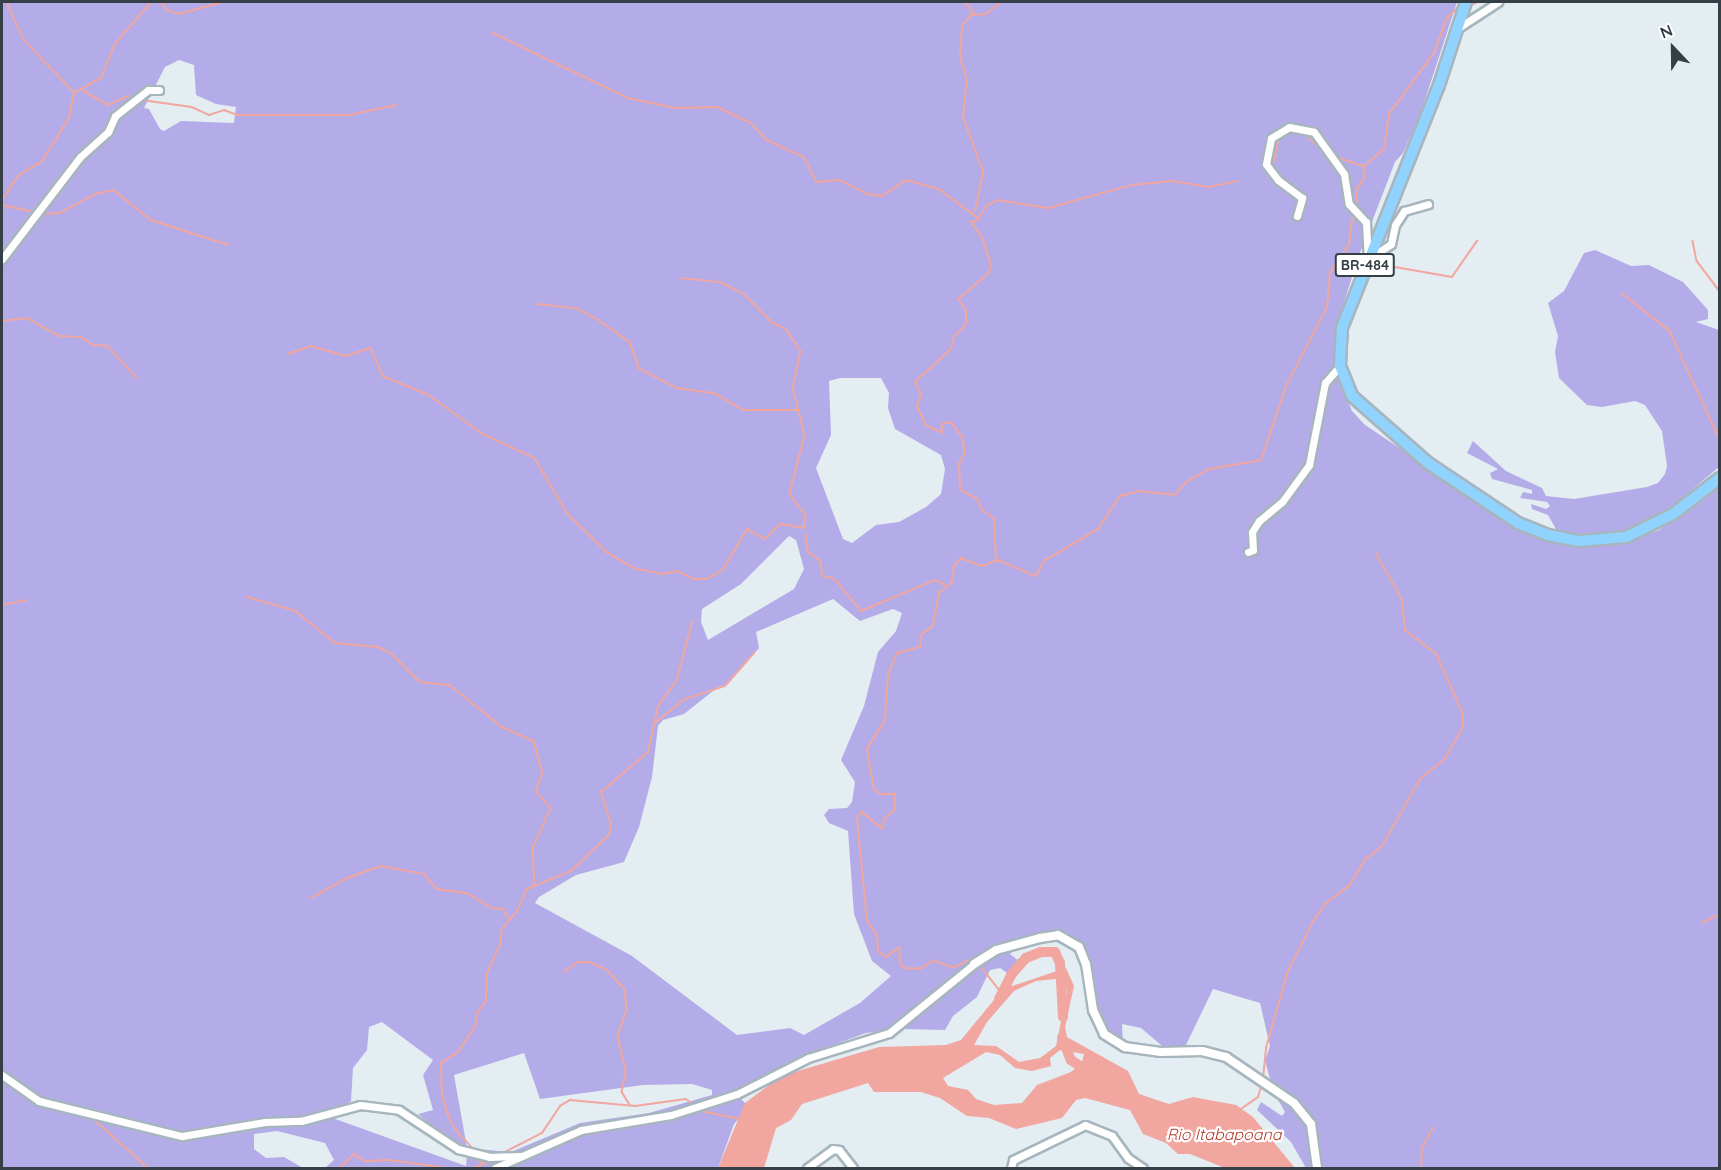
<!DOCTYPE html>
<html>
<head>
<meta charset="utf-8">
<style>
	body { margin:0 }
	#map { position:relative; width:1721px; height:1170px; overflow:hidden; background:#e4edf2; font-family:Quicksand,sans-serif }
	div>[style] { position:absolute }
	.green>* { inset:0; background:#b4ace8 }
	.water>* { inset:0; background:#f1a69f }
	.stream>* { height:1.5px; margin:-0.75px; padding:0 0.75px; transform-origin:0.75px; border-radius:0.75px; background:#f1a69f }
	.river>* { height:10px; margin:-5px; padding:0 5px; transform-origin:5px; border-radius:5px; background:#f1a69f }
	.roads { filter:drop-shadow(2px 0 #a7b6be) drop-shadow(-2px 0 #a7b6be) drop-shadow(0 2px #a7b6be) drop-shadow(0 -2px #a7b6be) }
	.minor>* { height:7px; margin:-3.5px; padding:0 3.5px; transform-origin:3.5px; border-radius:3.5px; background:#fff }
	.tertiary>* { height:8px; margin:-4px; padding:0 4px; transform-origin:4px; border-radius:4px; background:#fff }
	.primary>* { height:10px; margin:-5px; padding:0 5px; transform-origin:5px; border-radius:5px; background:#90d3ff }
	span { translate:-50% -50%; white-space:nowrap; text-align:center; line-height:1.15; -webkit-text-stroke:4.5px #fff; paint-order:stroke }
	.shield-label span { padding:2px 4px; background:#fff; border:2px solid; border-radius:4px; -webkit-text-stroke-width:0 }
	.shield-label { font-size:14px; color:#344045; font-weight:700 }
	.water-label { font-size:16px; color:#b13a2c; font-style:italic }
	.frame { position:absolute; inset:0; border:3px solid #344045; pointer-events:none }
	.north { position:absolute; left:1643px; top:18px; width:60px; height:60px; -webkit-text-stroke:4px #fff; paint-order:stroke; rotate:338deg; font-size:16px; font-weight:700; line-height:24px; text-align:center; color:#344045 }
	.north::after { content:''; display:block; margin:auto; width:21px; height:27px; background:#344045; clip-path:polygon(50% 0,100% 100%,50% 72%,0 100%) }
</style>
</head>
<body>
<div id="map">
	<div class="green">
		<div style="clip-path:polygon(evenodd,2px 2px,1457px 2px,1420px 115px,1403px 153px,1395px 162px,1358px 258px,1336px 328px,1334px 366px,1352px 411px,1365px 425px,1494px 511px,1572px 544px,1623px 542px,1659px 530px,1719px 485px,1719px 1168px,1306px 1168px,1291px 1142px,1257px 1110px,1261px 1102px,1282px 1116px,1285px 1112px,1274px 1093px,1265px 1061px,1270px 1046px,1260px 1003px,1213px 989px,1185px 1047px,1167px 1050px,1141px 1028px,1122px 1024px,1123px 1046px,1112px 1040px,1099px 1020px,1084px 950px,1076px 940px,1055px 930px,1040px 932px,1018px 944px,1010px 954px,1023px 964px,1010px 975px,1000px 968px,990px 970px,977px 997px,953px 1016px,945px 1030px,902px 1029px,866px 1033px,797px 1058px,735px 1093px,745px 1103px,744px 1113px,734px 1124px,718px 1168px,325px 1168px,334px 1160px,325px 1143px,277px 1131px,254px 1134px,254px 1149px,266px 1158px,284px 1157px,303px 1168px,2px 1168px,2px 2px,179px 60px,194px 65px,196px 95px,216px 104px,236px 107px,234px 123px,181px 121px,164px 131px,160px 129px,149px 109px,144px 108px,165px 67px,179px 60px,2px 2px,840px 378px,881px 378px,889px 393px,888px 408px,895px 429px,941px 455px,945px 469px,941px 494px,926px 507px,899px 522px,876px 525px,852px 543px,843px 539px,816px 468px,831px 435px,829px 381px,840px 378px,2px 2px,789px 536px,796px 540px,804px 569px,794px 589px,708px 640px,701px 622px,702px 609px,741px 584px,789px 536px,2px 2px,833px 599px,860px 621px,893px 609px,902px 613px,896px 631px,878px 652px,864px 706px,841px 760px,855px 782px,852px 802px,847px 808px,829px 809px,824px 815px,829px 823px,848px 831px,854px 914px,872px 961px,891px 976px,860px 1003px,804px 1035px,790px 1028px,737px 1035px,632px 956px,535px 903px,539px 897px,576px 875px,624px 862px,639px 827px,652px 777px,658px 726px,663px 720px,684px 714px,718px 687px,727px 685px,759px 648px,756px 632px,833px 599px,2px 2px,382px 1022px,433px 1060px,423px 1075px,433px 1110px,418px 1114px,467px 1155px,466px 1166px,327px 1116px,351px 1101px,353px 1068px,367px 1050px,369px 1027px,382px 1022px,2px 2px,524px 1053px,540px 1099px,643px 1085px,692px 1084px,712px 1090px,712px 1095px,649px 1113px,580px 1123px,511px 1152px,467px 1148px,454px 1075px,524px 1053px)"></div>
		<div style="clip-path:polygon(1595px 250px,1631px 266px,1649px 265px,1683px 282px,1708px 310px,1708px 319px,1696px 322px,1719px 330px,1719px 467px,1652px 523px,1621px 532px,1573px 535px,1557px 531px,1548px 515px,1532px 509px,1531px 504px,1546px 509px,1550px 506px,1547px 502px,1520px 498px,1523px 492px,1532px 494px,1532px 490px,1492px 479px,1490px 473px,1498px 469px,1467px 453px,1473px 441px,1506px 471px,1542px 488px,1546px 496px,1574px 499px,1647px 487px,1658px 483px,1665px 474px,1667px 466px,1662px 431px,1645px 405px,1635px 401px,1602px 407px,1587px 405px,1559px 378px,1555px 352px,1558px 336px,1548px 303px,1564px 291px,1584px 253px)"></div>
	</div>
	<div class="water">
		<div style="clip-path:polygon(evenodd,1066px 968px,1074px 986px,1065px 1027px,1067px 1037px,1128px 1071px,1139px 1094px,1169px 1104px,1193px 1097px,1236px 1105px,1253px 1117px,1295px 1168px,1225px 1168px,1190px 1154px,1178px 1154px,1166px 1143px,1143px 1134px,1130px 1110px,1085px 1098px,1076px 1100px,1062px 1118px,1016px 1129px,989px 1118px,967px 1116px,940px 1098px,921px 1092px,874px 1092px,868px 1083px,802px 1104px,791px 1120px,776px 1128px,764px 1168px,718px 1168px,745px 1103px,781px 1076px,879px 1047px,946px 1045px,961px 1040px,1003px 989px,1066px 968px,1065px 978px,1067px 993px,1056px 1046px,1040px 1058px,1019px 1062px,996px 1046px,974px 1045px,987px 1022px,1014px 991px,1036px 981px,1065px 978px,1066px 968px,1060px 1050px,1084px 1054px,1082px 1062px,1071px 1072px,1037px 1085px,1022px 1103px,994px 1105px,976px 1099px,968px 1090px,948px 1086px,943px 1078px,986px 1052px,1000px 1055px,1015px 1068px,1032px 1071px,1051px 1066px,1050px 1058px,1060px 1050px)"></div>
	</div>
	<div class="stream">
		<div style="left:7px;top:2px;width:42px;rotate:65.9deg"></div>
		<div style="left:24px;top:40px;width:72px;rotate:46.1deg"></div>
		<div style="left:161px;top:2px;width:10px;rotate:53deg"></div>
		<div style="left:167px;top:10px;width:13px;rotate:18deg"></div>
		<div style="left:179px;top:14px;width:46px;rotate:-15.3deg"></div>
		<div style="left:965px;top:2px;width:16px;rotate:50deg"></div>
		<div style="left:1471px;top:5px;width:8px;rotate:-23deg"></div>
		<div style="left:493px;top:33px;width:150px;rotate:25.7deg"></div>
		<div style="left:628px;top:98px;width:48px;rotate:12deg"></div>
		<div style="left:675px;top:108px;width:42px;rotate:-1.4deg"></div>
		<div style="left:717px;top:107px;width:38px;rotate:25deg"></div>
		<div style="left:751px;top:123px;width:23px;rotate:47deg"></div>
		<div style="left:767px;top:140px;width:41px;rotate:24.7deg"></div>
		<div style="left:804px;top:157px;width:28px;rotate:63deg"></div>
		<div style="left:817px;top:182px;width:22px;rotate:-5deg"></div>
		<div style="left:839px;top:180px;width:32px;rotate:26deg"></div>
		<div style="left:868px;top:194px;width:14px;rotate:8deg"></div>
		<div style="left:882px;top:196px;width:30px;rotate:-33deg"></div>
		<div style="left:907px;top:180px;width:33px;rotate:16deg"></div>
		<div style="left:939px;top:189px;width:47px;rotate:36.4deg"></div>
		<div style="left:82px;top:90px;width:30px;rotate:30deg"></div>
		<div style="left:108px;top:105px;width:22px;rotate:-24deg"></div>
		<div style="left:142px;top:100px;width:50px;rotate:8deg"></div>
		<div style="left:192px;top:107px;width:19px;rotate:25deg"></div>
		<div style="left:209px;top:115px;width:16px;rotate:-18deg"></div>
		<div style="left:224px;top:110px;width:15px;rotate:20deg"></div>
		<div style="left:238px;top:115px;width:111px"></div>
		<div style="left:349px;top:115px;width:48px;rotate:-12deg"></div>
		<div style="left:1305px;top:133px;width:28px;rotate:45deg"></div>
		<div style="left:1336px;top:157px;width:29px;rotate:18deg"></div>
		<div style="left:1364px;top:166px;width:26px;rotate:-40deg"></div>
		<div style="left:1384px;top:149px;width:35px;rotate:-82deg"></div>
		<div style="left:1389px;top:114px;width:76px;rotate:-53.6deg"></div>
		<div style="left:1434px;top:53px;width:37px;rotate:-70deg"></div>
		<div style="left:1447px;top:18px;width:16px;rotate:-43deg"></div>
		<div style="left:1274px;top:162px;width:25px;rotate:-79deg"></div>
		<div style="left:2px;top:200px;width:30px;rotate:-56deg"></div>
		<div style="left:19px;top:175px;width:27px;rotate:-31deg"></div>
		<div style="left:42px;top:161px;width:51px;rotate:-57.9deg"></div>
		<div style="left:69px;top:118px;width:25px;rotate:-79deg"></div>
		<div style="left:74px;top:93px;width:31px;rotate:-29deg"></div>
		<div style="left:101px;top:78px;width:37px;rotate:-68deg"></div>
		<div style="left:115px;top:44px;width:55px;rotate:-49.4deg"></div>
		<div style="left:2px;top:205px;width:33px;rotate:12deg"></div>
		<div style="left:1356px;top:207px;width:18px;rotate:-87deg"></div>
		<div style="left:1357px;top:189px;width:14px;rotate:-56deg"></div>
		<div style="left:1365px;top:177px;width:10px;rotate:-101deg"></div>
		<div style="left:975px;top:211px;width:40px;rotate:-78deg"></div>
		<div style="left:983px;top:172px;width:59px;rotate:-110deg"></div>
		<div style="left:963px;top:117px;width:37px;rotate:-84deg"></div>
		<div style="left:967px;top:80px;width:24px;rotate:-107deg"></div>
		<div style="left:960px;top:57px;width:31px;rotate:-86deg"></div>
		<div style="left:962px;top:26px;width:14px;rotate:-51deg"></div>
		<div style="left:971px;top:15px;width:15px;rotate:-4deg"></div>
		<div style="left:986px;top:14px;width:19px;rotate:-39deg"></div>
		<div style="left:43px;top:214px;width:17px;rotate:-3deg"></div>
		<div style="left:60px;top:213px;width:40px;rotate:-28deg"></div>
		<div style="left:95px;top:194px;width:19px;rotate:-12deg"></div>
		<div style="left:114px;top:190px;width:48px;rotate:39deg"></div>
		<div style="left:151px;top:220px;width:82px;rotate:17.8deg"></div>
		<div style="left:1693px;top:241px;width:20px;rotate:79deg"></div>
		<div style="left:1697px;top:261px;width:38px;rotate:53deg"></div>
		<div style="left:1372px;top:263px;width:81px;rotate:9.9deg"></div>
		<div style="left:1452px;top:277px;width:44px;rotate:-55.2deg"></div>
		<div style="left:1333px;top:267px;width:26px;rotate:-11deg"></div>
		<div style="left:681px;top:278px;width:39px;rotate:6deg"></div>
		<div style="left:720px;top:282px;width:25px;rotate:26deg"></div>
		<div style="left:743px;top:293px;width:42px;rotate:45deg"></div>
		<div style="left:773px;top:323px;width:14px;rotate:25deg"></div>
		<div style="left:786px;top:329px;width:27px;rotate:56deg"></div>
		<div style="left:801px;top:351px;width:38px;rotate:102deg"></div>
		<div style="left:793px;top:388px;width:49px;rotate:75.7deg"></div>
		<div style="left:805px;top:435px;width:61px;rotate:104.3deg"></div>
		<div style="left:790px;top:494px;width:27px;rotate:54deg"></div>
		<div style="left:806px;top:516px;width:12px;rotate:99deg"></div>
		<div style="left:1622px;top:293px;width:61px;rotate:38.4deg"></div>
		<div style="left:1670px;top:331px;width:120px;rotate:65.4deg"></div>
		<div style="left:537px;top:304px;width:39px;rotate:6deg"></div>
		<div style="left:576px;top:308px;width:24px;rotate:28deg"></div>
		<div style="left:597px;top:319px;width:40px;rotate:34.9deg"></div>
		<div style="left:630px;top:342px;width:29px;rotate:70deg"></div>
		<div style="left:640px;top:369px;width:42px;rotate:27.2deg"></div>
		<div style="left:677px;top:388px;width:37px;rotate:8deg"></div>
		<div style="left:714px;top:393px;width:34px;rotate:30deg"></div>
		<div style="left:744px;top:410px;width:53px"></div>
		<div style="left:2px;top:321px;width:25px;rotate:-7deg"></div>
		<div style="left:27px;top:318px;width:38px;rotate:29deg"></div>
		<div style="left:60px;top:336px;width:21px;rotate:3deg"></div>
		<div style="left:81px;top:337px;width:15px;rotate:32deg"></div>
		<div style="left:94px;top:345px;width:14px;rotate:4deg"></div>
		<div style="left:108px;top:346px;width:43px;rotate:47.8deg"></div>
		<div style="left:288px;top:354px;width:24px;rotate:-19deg"></div>
		<div style="left:311px;top:346px;width:36px;rotate:16deg"></div>
		<div style="left:346px;top:356px;width:26px;rotate:-18deg"></div>
		<div style="left:371px;top:348px;width:30px;rotate:67deg"></div>
		<div style="left:383px;top:376px;width:50px;rotate:22.4deg"></div>
		<div style="left:429px;top:395px;width:67px;rotate:35.8deg"></div>
		<div style="left:483px;top:434px;width:57px;rotate:24.8deg"></div>
		<div style="left:535px;top:458px;width:64px;rotate:59.8deg"></div>
		<div style="left:567px;top:513px;width:57px;rotate:44.3deg"></div>
		<div style="left:608px;top:553px;width:30px;rotate:30deg"></div>
		<div style="left:634px;top:568px;width:29px;rotate:12deg"></div>
		<div style="left:662px;top:574px;width:15px;rotate:-11deg"></div>
		<div style="left:677px;top:571px;width:19px;rotate:25deg"></div>
		<div style="left:694px;top:579px;width:13px"></div>
		<div style="left:707px;top:579px;width:18px;rotate:-29deg"></div>
		<div style="left:723px;top:570px;width:48px;rotate:-59.7deg"></div>
		<div style="left:747px;top:529px;width:21px;rotate:29deg"></div>
		<div style="left:765px;top:539px;width:21px;rotate:-45deg"></div>
		<div style="left:780px;top:524px;width:24px;rotate:9deg"></div>
		<div style="left:806px;top:534px;width:17px;rotate:83deg"></div>
		<div style="left:808px;top:551px;width:17px;rotate:40deg"></div>
		<div style="left:821px;top:562px;width:14px;rotate:82deg"></div>
		<div style="left:823px;top:576px;width:12px;rotate:14deg"></div>
		<div style="left:835px;top:579px;width:41px;rotate:50.9deg"></div>
		<div style="left:861px;top:611px;width:80px;rotate:-22.7deg"></div>
		<div style="left:935px;top:580px;width:11px;rotate:27deg"></div>
		<div style="left:996px;top:560px;width:41px;rotate:-92.8deg"></div>
		<div style="left:994px;top:519px;width:15px;rotate:-143deg"></div>
		<div style="left:982px;top:510px;width:12px;rotate:-114deg"></div>
		<div style="left:977px;top:499px;width:19px;rotate:-152deg"></div>
		<div style="left:960px;top:490px;width:26px;rotate:-92deg"></div>
		<div style="left:959px;top:464px;width:13px;rotate:-61deg"></div>
		<div style="left:965px;top:453px;width:16px;rotate:-101deg"></div>
		<div style="left:962px;top:437px;width:18px;rotate:-128deg"></div>
		<div style="left:951px;top:423px;width:8px;rotate:173deg"></div>
		<div style="left:943px;top:424px;width:9px;rotate:96deg"></div>
		<div style="left:942px;top:433px;width:17px;rotate:-156deg"></div>
		<div style="left:926px;top:426px;width:21px;rotate:-115deg"></div>
		<div style="left:917px;top:407px;width:14px;rotate:-73deg"></div>
		<div style="left:921px;top:394px;width:13px;rotate:-117deg"></div>
		<div style="left:915px;top:382px;width:49px;rotate:-42.5deg"></div>
		<div style="left:951px;top:349px;width:12px;rotate:-76deg"></div>
		<div style="left:954px;top:337px;width:18px;rotate:-47deg"></div>
		<div style="left:966px;top:324px;width:14px;rotate:-90deg"></div>
		<div style="left:966px;top:310px;width:14px;rotate:-126deg"></div>
		<div style="left:958px;top:299px;width:40px;rotate:-40deg"></div>
		<div style="left:989px;top:273px;width:8px;rotate:-76deg"></div>
		<div style="left:991px;top:265px;width:28px;rotate:-108deg"></div>
		<div style="left:982px;top:238px;width:19px;rotate:-125deg"></div>
		<div style="left:971px;top:222px;width:7px;rotate:-16deg"></div>
		<div style="left:978px;top:220px;width:16px;rotate:-60deg"></div>
		<div style="left:986px;top:206px;width:13px;rotate:-27deg"></div>
		<div style="left:998px;top:200px;width:51px;rotate:9.1deg"></div>
		<div style="left:1048px;top:208px;width:87px;rotate:-15.3deg"></div>
		<div style="left:1132px;top:185px;width:40px;rotate:-5.7deg"></div>
		<div style="left:1172px;top:181px;width:37px;rotate:9deg"></div>
		<div style="left:1209px;top:187px;width:29px;rotate:-12deg"></div>
		<div style="left:247px;top:597px;width:51px;rotate:15.9deg"></div>
		<div style="left:296px;top:611px;width:50px;rotate:39.4deg"></div>
		<div style="left:335px;top:643px;width:43px;rotate:5.3deg"></div>
		<div style="left:378px;top:647px;width:14px;rotate:25deg"></div>
		<div style="left:391px;top:653px;width:41px;rotate:45deg"></div>
		<div style="left:420px;top:682px;width:30px;rotate:6deg"></div>
		<div style="left:450px;top:685px;width:67px;rotate:38.9deg"></div>
		<div style="left:502px;top:727px;width:35px;rotate:24deg"></div>
		<div style="left:534px;top:741px;width:34px;rotate:75deg"></div>
		<div style="left:543px;top:774px;width:18px;rotate:112deg"></div>
		<div style="left:536px;top:791px;width:23px;rotate:49deg"></div>
		<div style="left:551px;top:808px;width:45px;rotate:113.7deg"></div>
		<div style="left:533px;top:849px;width:35px;rotate:87deg"></div>
		<div style="left:2px;top:605px;width:25px;rotate:-11deg"></div>
		<div style="left:655px;top:723px;width:38px;rotate:-39deg"></div>
		<div style="left:685px;top:699px;width:42px;rotate:-18deg"></div>
		<div style="left:725px;top:686px;width:44px;rotate:-48.7deg"></div>
		<div style="left:311px;top:898px;width:39px;rotate:-29deg"></div>
		<div style="left:345px;top:879px;width:37px;rotate:-20deg"></div>
		<div style="left:380px;top:866px;width:45px;rotate:10.3deg"></div>
		<div style="left:424px;top:874px;width:20px;rotate:49deg"></div>
		<div style="left:437px;top:889px;width:30px;rotate:8deg"></div>
		<div style="left:467px;top:893px;width:29px;rotate:31deg"></div>
		<div style="left:492px;top:908px;width:11px;rotate:5deg"></div>
		<div style="left:503px;top:909px;width:12px;rotate:55deg"></div>
		<div style="left:1702px;top:923px;width:20px;rotate:-27deg"></div>
		<div style="left:973px;top:959px;width:21px;rotate:155deg"></div>
		<div style="left:954px;top:968px;width:22px;rotate:-162deg"></div>
		<div style="left:933px;top:961px;width:14px;rotate:146deg"></div>
		<div style="left:921px;top:969px;width:14px;rotate:180deg"></div>
		<div style="left:907px;top:969px;width:8px;rotate:-150deg"></div>
		<div style="left:900px;top:965px;width:17px;rotate:-93deg"></div>
		<div style="left:899px;top:948px;width:15px;rotate:143deg"></div>
		<div style="left:887px;top:957px;width:10px;rotate:-151deg"></div>
		<div style="left:878px;top:952px;width:17px;rotate:-93deg"></div>
		<div style="left:877px;top:935px;width:17px;rotate:-126deg"></div>
		<div style="left:867px;top:921px;width:102px;rotate:-95.6deg"></div>
		<div style="left:857px;top:819px;width:9px;rotate:-54deg"></div>
		<div style="left:862px;top:812px;width:26px;rotate:39deg"></div>
		<div style="left:882px;top:828px;width:10px;rotate:-73deg"></div>
		<div style="left:885px;top:818px;width:13px;rotate:-42deg"></div>
		<div style="left:895px;top:809px;width:15px;rotate:-90deg"></div>
		<div style="left:895px;top:794px;width:13px;rotate:176deg"></div>
		<div style="left:882px;top:795px;width:9px;rotate:-148deg"></div>
		<div style="left:874px;top:790px;width:42px;rotate:-99.7deg"></div>
		<div style="left:867px;top:749px;width:34px;rotate:-58deg"></div>
		<div style="left:885px;top:720px;width:45px;rotate:-86.2deg"></div>
		<div style="left:888px;top:675px;width:24px;rotate:-68deg"></div>
		<div style="left:897px;top:653px;width:24px;rotate:-15deg"></div>
		<div style="left:920px;top:647px;width:12px;rotate:-85deg"></div>
		<div style="left:921px;top:635px;width:15px;rotate:-37deg"></div>
		<div style="left:933px;top:626px;width:34px;rotate:-80deg"></div>
		<div style="left:939px;top:593px;width:17px;rotate:-40deg"></div>
		<div style="left:952px;top:582px;width:16px;rotate:-83deg"></div>
		<div style="left:954px;top:566px;width:11px;rotate:-49deg"></div>
		<div style="left:961px;top:558px;width:22px;rotate:21deg"></div>
		<div style="left:982px;top:566px;width:17px;rotate:-21deg"></div>
		<div style="left:998px;top:560px;width:41px;rotate:22.8deg"></div>
		<div style="left:1036px;top:576px;width:17px;rotate:-62deg"></div>
		<div style="left:1044px;top:561px;width:63px;rotate:-30.7deg"></div>
		<div style="left:1098px;top:529px;width:40px;rotate:-56deg"></div>
		<div style="left:1120px;top:496px;width:20px;rotate:-15deg"></div>
		<div style="left:1139px;top:491px;width:36px;rotate:6deg"></div>
		<div style="left:1175px;top:495px;width:16px;rotate:-50deg"></div>
		<div style="left:1185px;top:483px;width:28px;rotate:-30deg"></div>
		<div style="left:1209px;top:469px;width:53px;rotate:-9.8deg"></div>
		<div style="left:1261px;top:460px;width:80px;rotate:-71.1deg"></div>
		<div style="left:1287px;top:384px;width:87px;rotate:-62.5deg"></div>
		<div style="left:1327px;top:307px;width:34px;rotate:-85deg"></div>
		<div style="left:1330px;top:273px;width:34px;rotate:-56deg"></div>
		<div style="left:1349px;top:245px;width:33px;rotate:-83deg"></div>
		<div style="left:979px;top:964px;width:37px;rotate:52deg"></div>
		<div style="left:564px;top:972px;width:17px;rotate:-36deg"></div>
		<div style="left:578px;top:962px;width:12px"></div>
		<div style="left:590px;top:962px;width:19px;rotate:25deg"></div>
		<div style="left:607px;top:970px;width:26px;rotate:47deg"></div>
		<div style="left:625px;top:989px;width:21px;rotate:85deg"></div>
		<div style="left:627px;top:1010px;width:28px;rotate:109deg"></div>
		<div style="left:618px;top:1036px;width:37px;rotate:77deg"></div>
		<div style="left:626px;top:1072px;width:20px;rotate:101deg"></div>
		<div style="left:622px;top:1092px;width:15px;rotate:58deg"></div>
		<div style="left:1263px;top:1078px;width:30px;rotate:-84deg"></div>
		<div style="left:1266px;top:1048px;width:80px;rotate:-74.1deg"></div>
		<div style="left:1288px;top:971px;width:54px;rotate:-63.4deg"></div>
		<div style="left:1312px;top:923px;width:24px;rotate:-55deg"></div>
		<div style="left:1326px;top:903px;width:30px;rotate:-37deg"></div>
		<div style="left:1350px;top:885px;width:29px;rotate:-59deg"></div>
		<div style="left:1365px;top:860px;width:22px;rotate:-39deg"></div>
		<div style="left:1382px;top:846px;width:77px;rotate:-60.4deg"></div>
		<div style="left:1420px;top:779px;width:32px;rotate:-39deg"></div>
		<div style="left:1445px;top:759px;width:38px;rotate:-61deg"></div>
		<div style="left:1463px;top:726px;width:12px;rotate:-90deg"></div>
		<div style="left:1463px;top:714px;width:66px;rotate:-114.2deg"></div>
		<div style="left:1436px;top:654px;width:39px;rotate:-143deg"></div>
		<div style="left:1405px;top:631px;width:31px;rotate:-96deg"></div>
		<div style="left:1402px;top:600px;width:53px;rotate:-119.5deg"></div>
		<div style="left:1241px;top:1109px;width:21px;rotate:-35deg"></div>
		<div style="left:1258px;top:1097px;width:10px;rotate:-73deg"></div>
		<div style="left:702px;top:1111px;width:40px;rotate:12deg"></div>
		<div style="left:96px;top:1121px;width:70px;rotate:42.1deg"></div>
		<div style="left:473px;top:1149px;width:26px;rotate:-133deg"></div>
		<div style="left:455px;top:1130px;width:17px;rotate:-115deg"></div>
		<div style="left:448px;top:1115px;width:21px;rotate:-107deg"></div>
		<div style="left:442px;top:1095px;width:32px;rotate:-92deg"></div>
		<div style="left:441px;top:1063px;width:20px;rotate:-33deg"></div>
		<div style="left:458px;top:1052px;width:30px;rotate:-56deg"></div>
		<div style="left:475px;top:1027px;width:14px;rotate:-82deg"></div>
		<div style="left:477px;top:1013px;width:15px;rotate:-53deg"></div>
		<div style="left:486px;top:1001px;width:28px;rotate:-88deg"></div>
		<div style="left:487px;top:973px;width:31px;rotate:-65deg"></div>
		<div style="left:500px;top:945px;width:16px;rotate:-83deg"></div>
		<div style="left:502px;top:929px;width:25px;rotate:-50deg"></div>
		<div style="left:518px;top:910px;width:23px;rotate:-67deg"></div>
		<div style="left:527px;top:889px;width:48px;rotate:-22.2deg"></div>
		<div style="left:571px;top:871px;width:52px;rotate:-43.5deg"></div>
		<div style="left:609px;top:835px;width:10px;rotate:-79deg"></div>
		<div style="left:611px;top:825px;width:34px;rotate:-107deg"></div>
		<div style="left:601px;top:792px;width:62px;rotate:-40.4deg"></div>
		<div style="left:648px;top:752px;width:47px;rotate:-77.7deg"></div>
		<div style="left:658px;top:706px;width:32px;rotate:-54deg"></div>
		<div style="left:677px;top:680px;width:60px;rotate:-75.5deg"></div>
		<div style="left:503px;top:1153px;width:44px;rotate:-27.1deg"></div>
		<div style="left:542px;top:1133px;width:32px;rotate:-56deg"></div>
		<div style="left:560px;top:1106px;width:12px;rotate:-31deg"></div>
		<div style="left:570px;top:1100px;width:65px;rotate:5.3deg"></div>
		<div style="left:635px;top:1106px;width:51px;rotate:-7.8deg"></div>
		<div style="left:686px;top:1099px;width:9px;rotate:36deg"></div>
		<div style="left:476px;top:1157px;width:10px;rotate:45deg"></div>
		<div style="left:340px;top:1168px;width:20px;rotate:-45deg"></div>
		<div style="left:354px;top:1154px;width:13px;rotate:32deg"></div>
		<div style="left:365px;top:1161px;width:25px;rotate:-2deg"></div>
		<div style="left:390px;top:1160px;width:59px;rotate:7.9deg"></div>
		<div style="left:473px;top:1168px;width:22px;rotate:-21deg"></div>
		<div style="left:1421px;top:1168px;width:20px;rotate:-87deg"></div>
		<div style="left:1422px;top:1148px;width:23px;rotate:-61deg"></div>
	</div>
	<div class="river">
		<div style="left:999px;top:999px;width:27px;rotate:-63deg"></div>
		<div style="left:1011px;top:975px;width:23px;rotate:-49deg"></div>
		<div style="left:1026px;top:958px;width:16px;rotate:-22deg"></div>
		<div style="left:1041px;top:952px;width:14px"></div>
		<div style="left:1055px;top:952px;width:12px;rotate:66deg"></div>
		<div style="left:1060px;top:963px;width:54px;rotate:86.8deg"></div>
		<div style="left:1062px;top:1038px;width:24px;rotate:68deg"></div>
		<div style="left:1071px;top:1060px;width:23px;rotate:34deg"></div>
	</div>
	<div class="roads">
		<div class="minor">
			<div style="left:1458px;top:28px;width:48px;rotate:-33deg"></div>
			<div style="left:1297px;top:216px;width:19px;rotate:-74deg"></div>
			<div style="left:1302px;top:198px;width:30px;rotate:-143deg"></div>
			<div style="left:1278px;top:180px;width:20px;rotate:-127deg"></div>
			<div style="left:1266px;top:164px;width:26px;rotate:-79deg"></div>
			<div style="left:1271px;top:138px;width:21px;rotate:-31deg"></div>
			<div style="left:1289px;top:127px;width:25px;rotate:11deg"></div>
			<div style="left:1314px;top:132px;width:52px;rotate:54.5deg"></div>
			<div style="left:1344px;top:174px;width:30px;rotate:81deg"></div>
			<div style="left:1349px;top:204px;width:25px;rotate:47deg"></div>
			<div style="left:1366px;top:222px;width:37px;rotate:87deg"></div>
			<div style="left:1368px;top:259px;width:27px;rotate:-33deg"></div>
			<div style="left:1391px;top:244px;width:19px;rotate:-78deg"></div>
			<div style="left:1395px;top:225px;width:17px;rotate:-57deg"></div>
			<div style="left:1404px;top:211px;width:25px;rotate:-16deg"></div>
			<div style="left:2px;top:259px;width:128px;rotate:-52.6deg"></div>
			<div style="left:80px;top:157px;width:38px;rotate:-42deg"></div>
			<div style="left:108px;top:132px;width:17px;rotate:-66deg"></div>
			<div style="left:115px;top:116px;width:42px;rotate:-38.2deg"></div>
			<div style="left:148px;top:90px;width:11px"></div>
			<div style="left:1248px;top:552px;width:5px;rotate:-22deg"></div>
			<div style="left:1253px;top:550px;width:18px;rotate:-93deg"></div>
			<div style="left:1252px;top:532px;width:13px;rotate:-58deg"></div>
			<div style="left:1259px;top:521px;width:30px;rotate:-40deg"></div>
			<div style="left:1282px;top:502px;width:46px;rotate:-53.9deg"></div>
			<div style="left:1309px;top:465px;width:84px;rotate:-79deg"></div>
			<div style="left:1325px;top:383px;width:23px;rotate:-49deg"></div>
			<div style="left:2px;top:1075px;width:45px;rotate:35.1deg"></div>
			<div style="left:39px;top:1101px;width:147px;rotate:13.8deg"></div>
			<div style="left:182px;top:1136px;width:84px;rotate:-9.6deg"></div>
			<div style="left:265px;top:1122px;width:36px;rotate:-2deg"></div>
			<div style="left:301px;top:1121px;width:61px;rotate:-15.2deg"></div>
			<div style="left:360px;top:1105px;width:39px;rotate:7deg"></div>
			<div style="left:399px;top:1110px;width:71px;rotate:33.5deg"></div>
			<div style="left:458px;top:1149px;width:32px;rotate:14deg"></div>
			<div style="left:489px;top:1157px;width:32px;rotate:-2deg"></div>
			<div style="left:495px;top:1168px;width:94px;rotate:-23.8deg"></div>
			<div style="left:581px;top:1130px;width:91px;rotate:-9.5deg"></div>
			<div style="left:671px;top:1115px;width:69px;rotate:-17.7deg"></div>
			<div style="left:737px;top:1094px;width:80px;rotate:-26.9deg"></div>
			<div style="left:808px;top:1058px;width:85px;rotate:-17.2deg"></div>
			<div style="left:889px;top:1033px;width:109px;rotate:-39.1deg"></div>
			<div style="left:807px;top:1168px;width:32px;rotate:-36deg"></div>
			<div style="left:833px;top:1149px;width:6px;rotate:9deg"></div>
			<div style="left:839px;top:1150px;width:23px;rotate:52deg"></div>
			<div style="left:1011px;top:1168px;width:8px;rotate:-76deg"></div>
			<div style="left:1013px;top:1160px;width:80px;rotate:-25.9deg"></div>
			<div style="left:1085px;top:1125px;width:29px;rotate:22deg"></div>
			<div style="left:1112px;top:1136px;width:27px;rotate:54deg"></div>
			<div style="left:1128px;top:1158px;width:18px;rotate:34deg"></div>
		</div>
		<div class="tertiary">
			<div style="left:974px;top:964px;width:26px;rotate:-32deg"></div>
			<div style="left:996px;top:950px;width:46px;rotate:-15.3deg"></div>
			<div style="left:1040px;top:938px;width:18px;rotate:-9deg"></div>
			<div style="left:1058px;top:935px;width:24px;rotate:30deg"></div>
			<div style="left:1079px;top:947px;width:18px;rotate:68deg"></div>
			<div style="left:1086px;top:964px;width:47px;rotate:81.3deg"></div>
			<div style="left:1093px;top:1010px;width:26px;rotate:65deg"></div>
			<div style="left:1104px;top:1034px;width:25px;rotate:32deg"></div>
			<div style="left:1125px;top:1047px;width:36px;rotate:8deg"></div>
			<div style="left:1161px;top:1052px;width:41px;rotate:-1.4deg"></div>
			<div style="left:1202px;top:1051px;width:25px;rotate:14deg"></div>
			<div style="left:1226px;top:1057px;width:82px;rotate:34.1deg"></div>
			<div style="left:1294px;top:1103px;width:27px;rotate:51deg"></div>
			<div style="left:1311px;top:1124px;width:44px;rotate:82.2deg"></div>
		</div>
		<div class="primary">
			<div style="left:1466px;top:2px;width:87px;rotate:108deg"></div>
			<div style="left:1439px;top:85px;width:261px;rotate:111.8deg"></div>
			<div style="left:1342px;top:327px;width:39px;rotate:93deg"></div>
			<div style="left:1340px;top:366px;width:32px;rotate:68deg"></div>
			<div style="left:1352px;top:396px;width:101px;rotate:41.4deg"></div>
			<div style="left:1428px;top:463px;width:108px;rotate:33.7deg"></div>
			<div style="left:1518px;top:523px;width:32px;rotate:22deg"></div>
			<div style="left:1548px;top:535px;width:32px;rotate:11deg"></div>
			<div style="left:1579px;top:541px;width:47px;rotate:-4.9deg"></div>
			<div style="left:1626px;top:537px;width:52px;rotate:-26.1deg"></div>
			<div style="left:1673px;top:514px;width:59px;rotate:-37.5deg"></div>
		</div>
	</div>
	<div class="shield-label">
		<span style="left:1365px;top:265px">BR-484</span>
	</div>
	<div class="water-label">
		<span style="left:1224px;top:1134px">Rio Itabapoana</span>
	</div>
	<div class="frame"></div>
	<div class="north">N</div>
</div>
</body>
</html>
